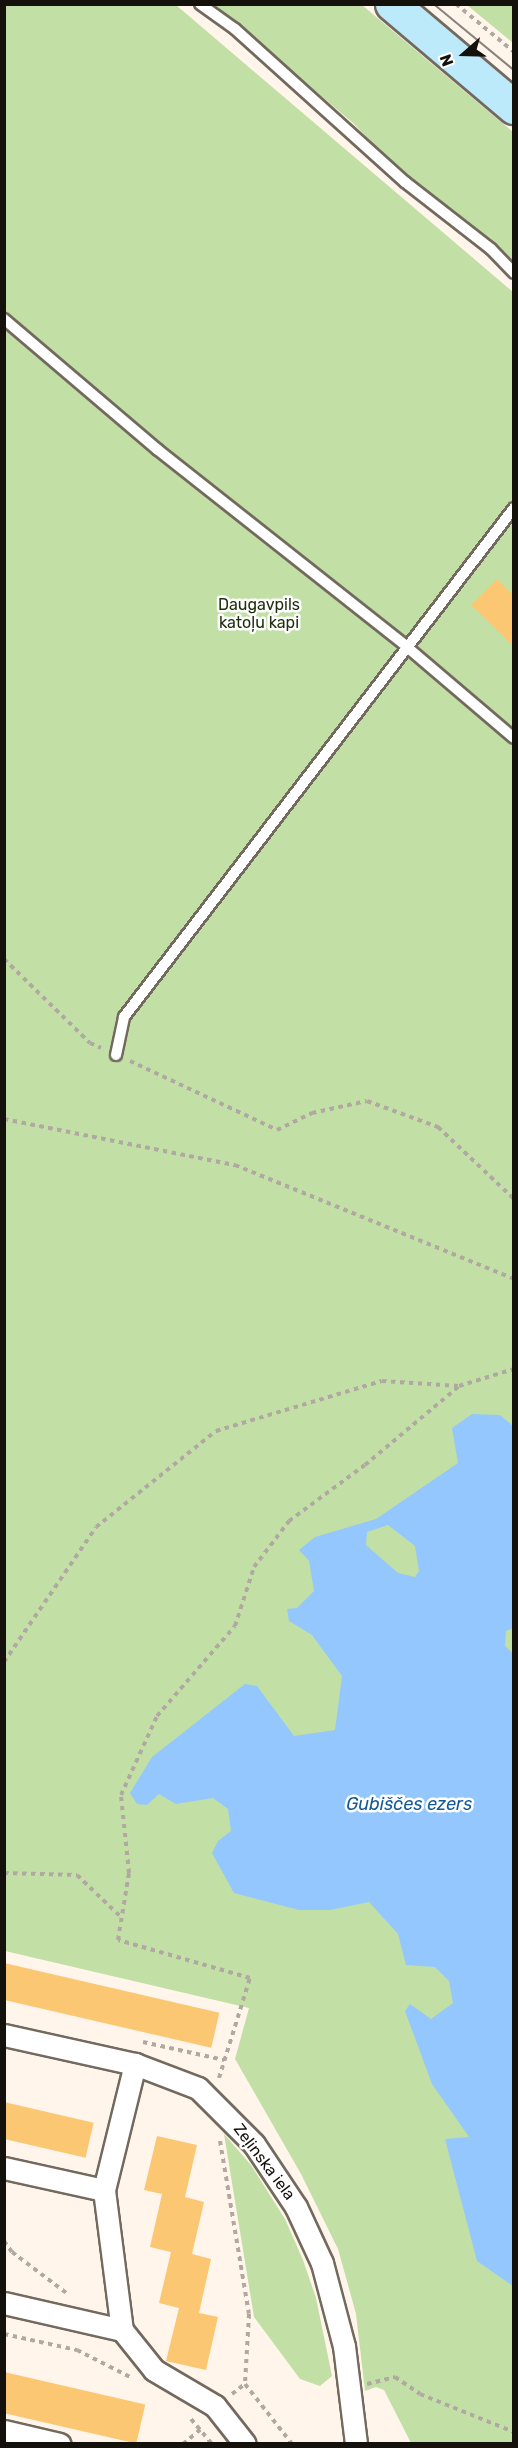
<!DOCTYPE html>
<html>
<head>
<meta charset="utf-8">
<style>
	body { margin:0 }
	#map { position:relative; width:518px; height:2448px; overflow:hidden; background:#fff5eb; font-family:Rubik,sans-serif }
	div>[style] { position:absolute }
	.green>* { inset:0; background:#c2e0a6 }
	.water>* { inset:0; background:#93c7fd }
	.building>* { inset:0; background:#fcc773; transform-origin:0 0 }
	.path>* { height:4px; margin-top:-2px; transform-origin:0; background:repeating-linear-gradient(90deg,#b1a9a1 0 4.5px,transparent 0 9px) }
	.roads { filter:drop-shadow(2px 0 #73695e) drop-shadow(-2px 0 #73695e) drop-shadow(0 2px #73695e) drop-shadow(0 -2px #73695e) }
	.service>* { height:10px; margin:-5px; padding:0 5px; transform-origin:5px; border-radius:5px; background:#fff }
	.minor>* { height:21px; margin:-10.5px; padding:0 10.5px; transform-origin:10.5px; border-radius:10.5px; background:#fff }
	.primary>* { height:33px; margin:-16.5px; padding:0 16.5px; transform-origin:16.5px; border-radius:16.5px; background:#bceafb }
	.tram>* { height:1.5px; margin:-0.75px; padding:0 0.75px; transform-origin:0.75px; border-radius:0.75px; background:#8a837c }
	span { translate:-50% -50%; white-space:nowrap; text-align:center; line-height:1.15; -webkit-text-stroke:5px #fff; paint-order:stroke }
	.park-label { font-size:16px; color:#20300e }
	.street-label { font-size:16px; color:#14100c }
	.water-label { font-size:18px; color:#135a96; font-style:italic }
	.frame { position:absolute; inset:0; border:6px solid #14100c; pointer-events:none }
	.north { position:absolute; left:434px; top:24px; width:60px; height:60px; -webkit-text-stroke:4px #fff; paint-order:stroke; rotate:250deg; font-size:16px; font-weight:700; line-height:24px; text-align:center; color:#14100c }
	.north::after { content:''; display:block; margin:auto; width:21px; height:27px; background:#14100c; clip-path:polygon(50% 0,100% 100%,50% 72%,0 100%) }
</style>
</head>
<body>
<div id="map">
	<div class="green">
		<div style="clip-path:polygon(5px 5px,176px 5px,513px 292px,513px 2443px,411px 2443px,384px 2390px,376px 2387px,365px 2391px,356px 2314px,338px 2249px,301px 2174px,235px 2059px,249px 2008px,5px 1951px)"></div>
		<div style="clip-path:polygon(214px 5px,362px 5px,513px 132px,513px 261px,402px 174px,353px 123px)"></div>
		<div style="clip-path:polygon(467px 5px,513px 5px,513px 43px)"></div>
		<div style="clip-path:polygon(224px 2134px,251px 2165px,285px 2219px,303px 2260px,316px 2298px,332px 2376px,320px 2386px,300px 2379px,254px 2317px)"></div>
	</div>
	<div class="water">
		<div style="clip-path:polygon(evenodd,472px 1414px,500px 1415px,514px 1427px,514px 1628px,506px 1631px,505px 1646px,514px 1654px,513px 2286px,477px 2261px,445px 2139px,469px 2137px,432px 2084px,405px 2011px,410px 2004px,431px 2019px,453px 2003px,449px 1981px,435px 1967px,406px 1965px,398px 1934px,369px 1902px,330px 1910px,299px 1910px,234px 1893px,212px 1853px,218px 1841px,231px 1831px,228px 1809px,213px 1798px,176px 1804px,159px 1794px,147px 1805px,137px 1804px,130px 1793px,152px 1757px,245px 1684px,257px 1686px,294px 1736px,335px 1730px,342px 1676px,312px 1635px,289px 1621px,287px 1609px,297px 1608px,314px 1591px,309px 1561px,299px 1550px,315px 1537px,376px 1519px,458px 1463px,452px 1428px,472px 1414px,388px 1525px,415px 1546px,419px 1571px,415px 1577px,398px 1573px,366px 1545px,367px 1532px,388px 1525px)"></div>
	</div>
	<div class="building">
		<div style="clip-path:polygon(497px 579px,514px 596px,511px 644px,471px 605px)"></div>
		<div style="left:4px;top:1963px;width:221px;height:36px;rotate:13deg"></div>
		<div style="left:4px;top:2102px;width:92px;height:36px;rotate:13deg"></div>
		<div style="clip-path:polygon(157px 2136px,197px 2145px,185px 2197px,204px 2202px,192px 2254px,211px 2259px,199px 2313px,218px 2317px,206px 2370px,166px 2361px,179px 2308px,159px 2303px,171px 2252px,150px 2247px,162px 2194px,144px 2190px)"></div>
		<div style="left:4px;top:2372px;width:145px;height:40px;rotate:13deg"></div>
	</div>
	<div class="path">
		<div style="left:456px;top:4px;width:75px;rotate:39.6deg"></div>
		<div style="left:4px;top:959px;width:120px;rotate:44.3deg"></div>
		<div style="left:90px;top:1043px;width:12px;rotate:24deg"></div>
		<div style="left:130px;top:1061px;width:162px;rotate:25.1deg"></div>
		<div style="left:277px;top:1130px;width:39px;rotate:-26deg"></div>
		<div style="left:312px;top:1113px;width:56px;rotate:-12.3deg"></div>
		<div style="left:367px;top:1101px;width:76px;rotate:20.1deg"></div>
		<div style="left:438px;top:1127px;width:105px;rotate:43.5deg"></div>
		<div style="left:4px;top:1119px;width:236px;rotate:11.3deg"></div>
		<div style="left:235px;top:1165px;width:301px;rotate:22.2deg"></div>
		<div style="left:4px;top:1662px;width:163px;rotate:-55.7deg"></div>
		<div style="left:96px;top:1527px;width:154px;rotate:-38.7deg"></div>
		<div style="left:216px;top:1431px;width:173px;rotate:-16.8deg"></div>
		<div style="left:382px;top:1381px;width:77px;rotate:3.7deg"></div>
		<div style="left:459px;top:1386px;width:58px;rotate:-17.2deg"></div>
		<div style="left:4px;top:1873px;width:73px;rotate:1.6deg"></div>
		<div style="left:77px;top:1875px;width:62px;rotate:43.7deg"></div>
		<div style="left:143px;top:2042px;width:83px;rotate:12.5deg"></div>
		<div style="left:219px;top:2078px;width:105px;rotate:-72.8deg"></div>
		<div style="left:250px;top:1978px;width:137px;rotate:-163.9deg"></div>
		<div style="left:118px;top:1940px;width:68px;rotate:-80.7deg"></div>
		<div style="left:129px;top:1873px;width:78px;rotate:-95.9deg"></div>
		<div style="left:121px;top:1795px;width:87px;rotate:-65.5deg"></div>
		<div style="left:157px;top:1716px;width:119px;rotate:-49.1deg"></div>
		<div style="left:235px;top:1626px;width:62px;rotate:-72.1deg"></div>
		<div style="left:254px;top:1567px;width:58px;rotate:-52.7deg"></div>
		<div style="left:289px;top:1521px;width:94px;rotate:-36.4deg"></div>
		<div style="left:365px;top:1465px;width:123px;rotate:-40deg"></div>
		<div style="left:220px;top:2141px;width:175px;rotate:80.5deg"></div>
		<div style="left:249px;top:2314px;width:70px;rotate:93.3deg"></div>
		<div style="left:245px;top:2384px;width:76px;rotate:51.9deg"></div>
		<div style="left:4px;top:2241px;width:14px;rotate:54deg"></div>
		<div style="left:12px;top:2252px;width:71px;rotate:37deg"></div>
		<div style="left:4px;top:2334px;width:75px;rotate:12.4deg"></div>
		<div style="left:77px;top:2350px;width:59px;rotate:27deg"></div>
		<div style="left:367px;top:2384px;width:29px;rotate:-14deg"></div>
		<div style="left:395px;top:2377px;width:30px;rotate:34deg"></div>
		<div style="left:420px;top:2394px;width:101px;rotate:22deg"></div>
		<div style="left:232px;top:2394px;width:16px;rotate:-38deg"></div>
		<div style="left:191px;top:2419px;width:33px;rotate:50deg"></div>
		<div style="left:183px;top:2444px;width:23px;rotate:-40deg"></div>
	</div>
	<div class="roads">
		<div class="service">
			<div style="left:200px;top:4px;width:43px;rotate:35.5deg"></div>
			<div style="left:235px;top:29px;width:229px;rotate:42deg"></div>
			<div style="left:405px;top:182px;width:109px;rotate:37.9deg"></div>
			<div style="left:491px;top:249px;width:33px;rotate:46deg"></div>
			<div style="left:4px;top:319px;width:202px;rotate:40.4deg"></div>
			<div style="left:158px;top:450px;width:318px;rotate:38.3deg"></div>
			<div style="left:407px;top:647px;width:140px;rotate:40.4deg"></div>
			<div style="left:116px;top:1055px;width:39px;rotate:-78deg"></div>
			<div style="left:124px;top:1017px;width:641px;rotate:-52.54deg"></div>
		</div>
		<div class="minor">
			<div style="left:4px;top:2035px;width:134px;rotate:12.5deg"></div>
			<div style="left:135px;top:2064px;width:67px;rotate:20.9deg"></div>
			<div style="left:198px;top:2088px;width:79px;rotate:45deg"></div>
			<div style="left:254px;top:2144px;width:76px;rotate:56.3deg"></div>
			<div style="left:296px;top:2207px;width:62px;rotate:65.1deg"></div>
			<div style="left:322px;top:2263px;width:86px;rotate:75.2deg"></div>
			<div style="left:344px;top:2346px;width:99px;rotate:83deg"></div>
			<div style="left:4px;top:2168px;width:102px;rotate:12.4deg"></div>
			<div style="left:104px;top:2190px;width:130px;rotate:-76.2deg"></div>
			<div style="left:104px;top:2190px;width:141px;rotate:82.7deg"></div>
			<div style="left:4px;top:2303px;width:121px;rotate:12.9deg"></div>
			<div style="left:122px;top:2330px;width:51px;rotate:51.3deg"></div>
			<div style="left:154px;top:2370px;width:71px;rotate:30.5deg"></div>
			<div style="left:215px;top:2406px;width:48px;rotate:51.7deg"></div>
			<div style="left:4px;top:2431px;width:57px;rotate:13.1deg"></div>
		</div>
		<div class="primary">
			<div style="left:392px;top:4px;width:160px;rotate:40.2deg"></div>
		</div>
	</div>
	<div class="tram">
		<div style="left:434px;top:4px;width:104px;rotate:39.5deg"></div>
	</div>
	<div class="park-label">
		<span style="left:259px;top:614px">Daugavpils<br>katoļu kapi</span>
	</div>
	<div class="street-label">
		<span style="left:264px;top:2162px;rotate:53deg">Zeļinska iela</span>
	</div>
	<div class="water-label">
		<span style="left:409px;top:1804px">Gubiščes ezers</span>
	</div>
	<div class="frame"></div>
	<div class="north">N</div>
</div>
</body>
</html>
